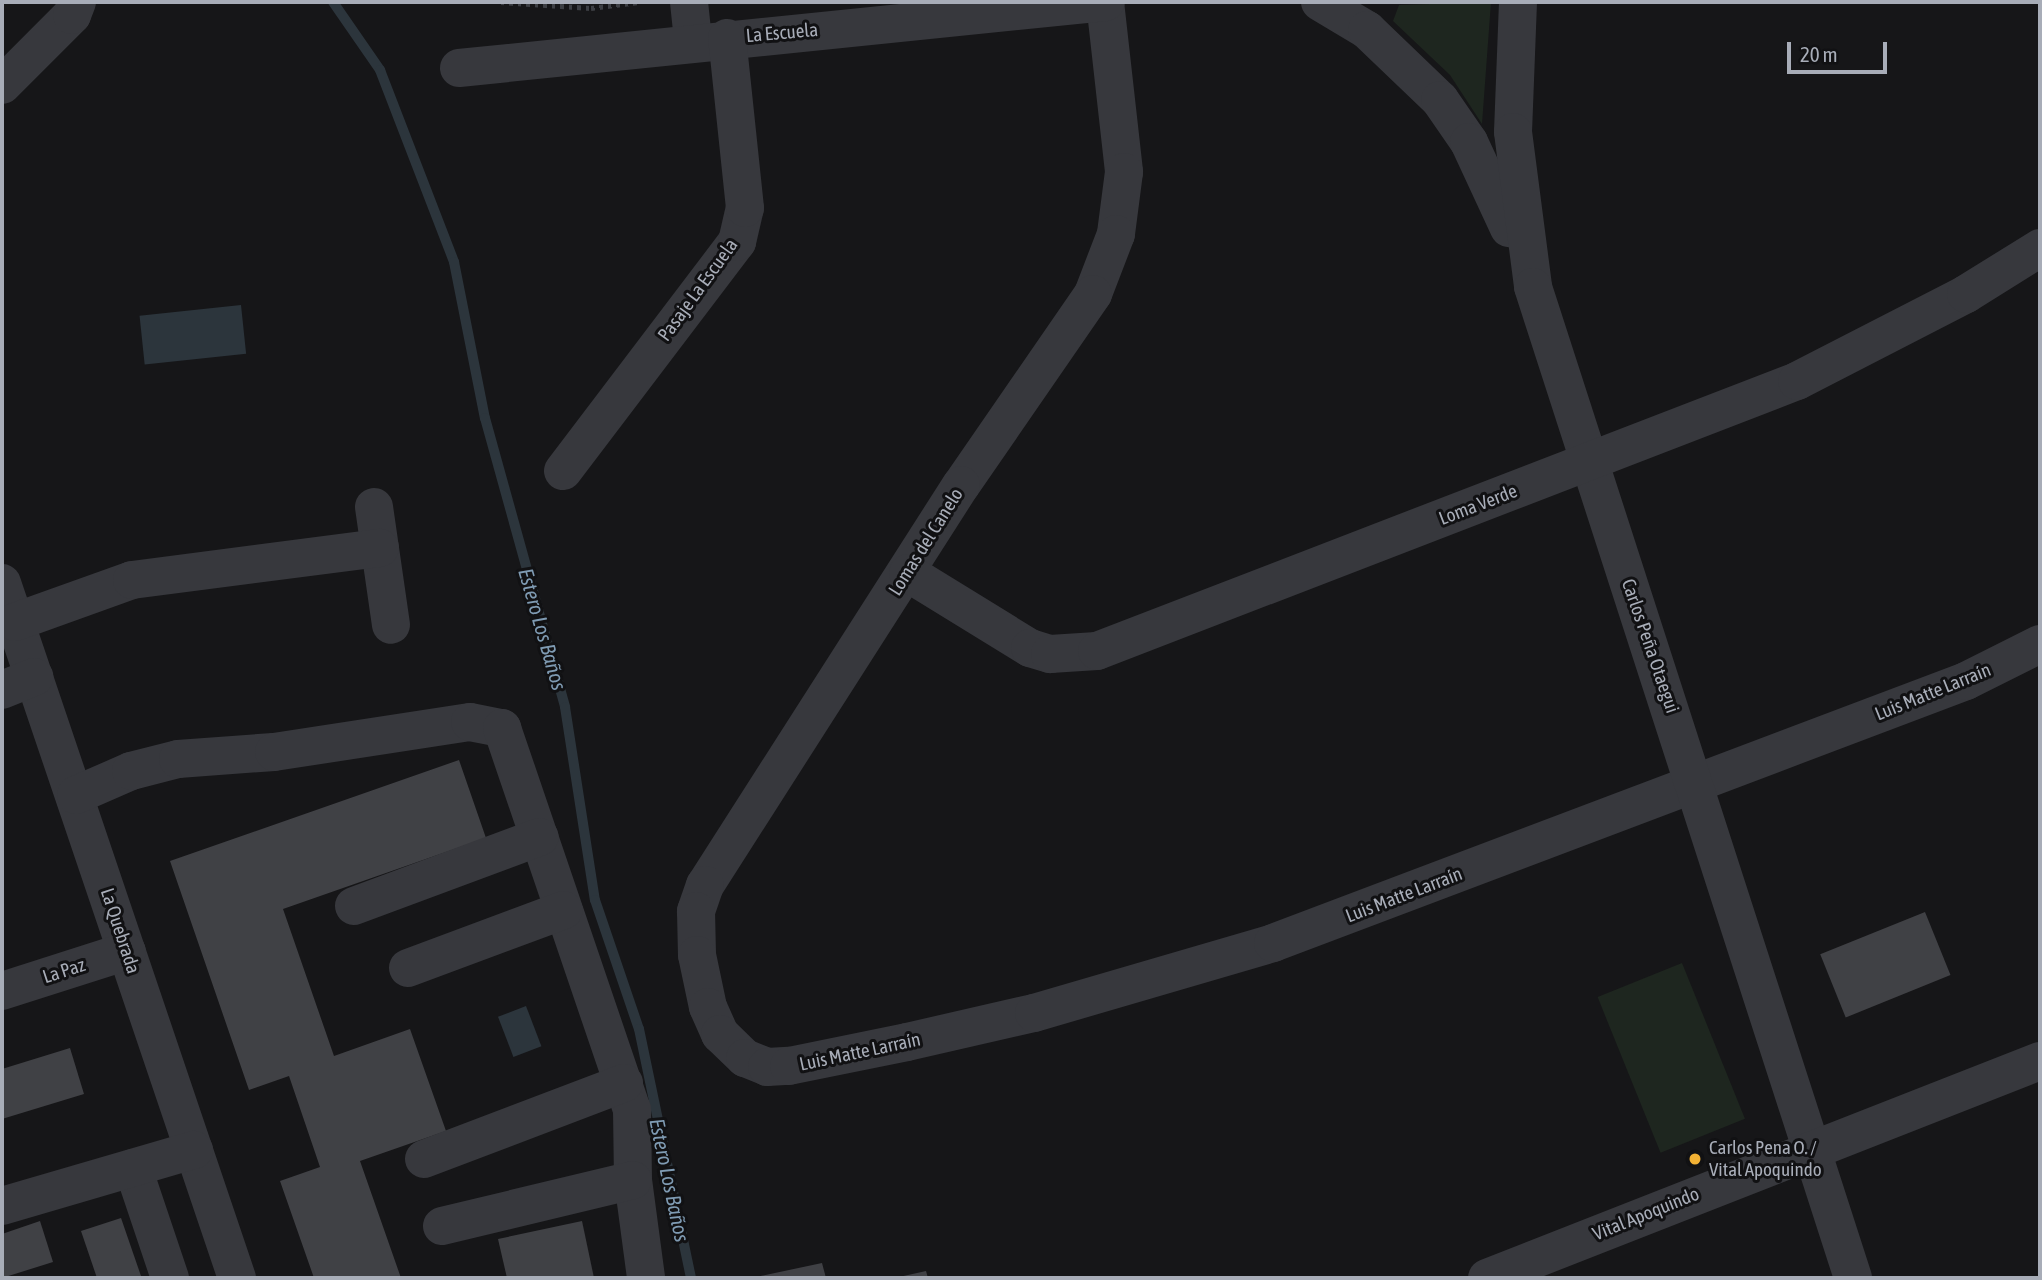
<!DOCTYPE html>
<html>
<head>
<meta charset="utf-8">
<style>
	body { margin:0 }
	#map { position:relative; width:2042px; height:1280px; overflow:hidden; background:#161618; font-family:"Asap Condensed",sans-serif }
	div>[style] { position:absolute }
	.green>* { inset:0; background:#1e261f; transform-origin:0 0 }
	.water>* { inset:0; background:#2c353c; transform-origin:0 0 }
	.stream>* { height:10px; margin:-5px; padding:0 5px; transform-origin:5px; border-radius:5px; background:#2c353c }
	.building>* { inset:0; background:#404145; transform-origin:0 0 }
	.path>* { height:4.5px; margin-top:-2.25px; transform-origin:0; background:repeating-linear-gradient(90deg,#3d3f44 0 3.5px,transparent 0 8.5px) }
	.minor>* { height:38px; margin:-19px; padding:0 19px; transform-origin:19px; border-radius:19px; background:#37383d }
	.dots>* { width:19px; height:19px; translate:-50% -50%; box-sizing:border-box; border:4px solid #111113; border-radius:50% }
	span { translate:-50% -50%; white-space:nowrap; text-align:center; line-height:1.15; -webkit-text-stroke:6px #111113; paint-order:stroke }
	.street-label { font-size:19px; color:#a8adb8 }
	.poi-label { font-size:19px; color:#a8adb8 }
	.left { translate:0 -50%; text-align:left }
	.water-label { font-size:21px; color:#7f9bb3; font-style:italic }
	.frame { position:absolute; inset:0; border:4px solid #a8adb8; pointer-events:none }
	.scale { position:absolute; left:1787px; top:42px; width:100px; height:32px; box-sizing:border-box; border:4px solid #a8adb8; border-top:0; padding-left:9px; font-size:21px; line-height:24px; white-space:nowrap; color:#a8adb8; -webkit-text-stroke:5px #111113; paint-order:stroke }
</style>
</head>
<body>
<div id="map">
	<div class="green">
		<div style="clip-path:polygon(1491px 2px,1482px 124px,1450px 75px,1393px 21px,1399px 5px)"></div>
		<div style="left:1682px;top:963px;width:168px;height:91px;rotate:68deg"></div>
	</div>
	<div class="water">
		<div style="left:241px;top:305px;width:49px;height:102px;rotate:84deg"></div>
		<div style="left:526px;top:1006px;width:43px;height:30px;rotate:69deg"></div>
	</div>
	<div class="stream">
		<div style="left:333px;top:2px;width:83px;rotate:55.3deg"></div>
		<div style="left:380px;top:70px;width:206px;rotate:68.9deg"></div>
		<div style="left:454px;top:262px;width:159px;rotate:78.8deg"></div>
		<div style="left:485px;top:418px;width:300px;rotate:74.5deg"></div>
		<div style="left:565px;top:707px;width:195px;rotate:81.2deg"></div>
		<div style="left:595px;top:900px;width:136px;rotate:71.2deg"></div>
		<div style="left:639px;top:1029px;width:254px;rotate:78.2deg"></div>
	</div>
	<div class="building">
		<div style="clip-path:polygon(459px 760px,486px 838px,283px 909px,334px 1056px,410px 1029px,446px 1131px,360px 1161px,401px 1278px,314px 1278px,280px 1181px,320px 1167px,289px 1076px,249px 1090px,170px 861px)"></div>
		<div style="left:1925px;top:912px;width:68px;height:113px;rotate:68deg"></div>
		<div style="clip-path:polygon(70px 1048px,84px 1094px,2px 1119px,2px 1069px)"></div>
		<div style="clip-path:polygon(121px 1218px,141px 1276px,97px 1278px,81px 1231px)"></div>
		<div style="clip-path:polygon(40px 1221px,53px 1262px,2px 1278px,2px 1234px)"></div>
		<div style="clip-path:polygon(582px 1221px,594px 1278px,507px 1278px,498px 1239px)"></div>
		<div style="clip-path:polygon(822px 1263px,826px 1278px,757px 1278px,756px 1277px)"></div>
		<div style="clip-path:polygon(926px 1271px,928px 1278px,899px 1278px,899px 1277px)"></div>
	</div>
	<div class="path">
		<div style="left:501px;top:2px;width:90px;rotate:3.8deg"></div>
		<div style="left:591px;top:8px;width:48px;rotate:-7.1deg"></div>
	</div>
	<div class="minor">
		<div style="left:689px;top:2px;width:39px;rotate:84deg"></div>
		<div style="left:1105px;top:2px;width:171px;rotate:83.6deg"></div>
		<div style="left:1124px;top:172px;width:63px;rotate:97.4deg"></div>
		<div style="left:1116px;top:234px;width:64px;rotate:111deg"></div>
		<div style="left:1093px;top:294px;width:232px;rotate:124.6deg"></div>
		<div style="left:961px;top:485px;width:475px;rotate:122.6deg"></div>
		<div style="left:705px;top:885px;width:28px;rotate:109deg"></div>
		<div style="left:696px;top:911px;width:44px;rotate:88.7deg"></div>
		<div style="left:697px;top:955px;width:53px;rotate:78.1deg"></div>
		<div style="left:708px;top:1007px;width:30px;rotate:66deg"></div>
		<div style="left:720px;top:1034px;width:35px;rotate:44deg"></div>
		<div style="left:745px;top:1058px;width:24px;rotate:22deg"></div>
		<div style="left:767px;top:1067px;width:22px;rotate:-3deg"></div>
		<div style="left:789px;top:1066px;width:120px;rotate:-11.5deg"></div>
		<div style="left:907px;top:1042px;width:130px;rotate:-12.9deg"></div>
		<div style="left:1034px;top:1013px;width:249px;rotate:-16.3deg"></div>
		<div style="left:1273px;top:943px;width:741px;rotate:-20.71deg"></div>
		<div style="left:1966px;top:681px;width:83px;rotate:-26.6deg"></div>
		<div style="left:1320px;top:2px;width:55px;rotate:30.8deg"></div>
		<div style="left:1367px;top:30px;width:101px;rotate:43.8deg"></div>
		<div style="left:1440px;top:100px;width:51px;rotate:55.4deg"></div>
		<div style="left:1469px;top:142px;width:95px;rotate:65.1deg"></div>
		<div style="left:1518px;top:2px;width:130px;rotate:92.2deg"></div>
		<div style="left:1513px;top:132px;width:156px;rotate:82.6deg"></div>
		<div style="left:1533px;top:287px;width:1041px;rotate:72.1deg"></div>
		<div style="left:459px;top:68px;width:650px;rotate:-5.82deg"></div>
		<div style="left:2px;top:85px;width:99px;rotate:-45deg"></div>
		<div style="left:72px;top:15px;width:14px;rotate:-69deg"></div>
		<div style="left:563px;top:471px;width:288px;rotate:-52.8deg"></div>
		<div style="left:737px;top:242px;width:35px;rotate:-77deg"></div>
		<div style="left:745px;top:208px;width:171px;rotate:-96deg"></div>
		<div style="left:374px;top:507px;width:119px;rotate:81.8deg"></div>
		<div style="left:908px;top:573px;width:143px;rotate:31.6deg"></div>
		<div style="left:1030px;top:648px;width:21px;rotate:17deg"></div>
		<div style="left:1050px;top:654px;width:47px;rotate:-3.7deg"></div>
		<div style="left:1097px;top:651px;width:750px;rotate:-21.09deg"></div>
		<div style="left:1797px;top:381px;width:190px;rotate:-27.2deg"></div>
		<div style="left:1966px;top:294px;width:87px;rotate:-31.9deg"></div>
		<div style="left:2px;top:583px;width:734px;rotate:71.32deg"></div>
		<div style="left:15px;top:622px;width:124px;rotate:-19.7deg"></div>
		<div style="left:132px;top:580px;width:250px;rotate:-7.4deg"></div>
		<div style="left:2px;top:690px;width:35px;rotate:-22deg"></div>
		<div style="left:76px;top:795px;width:60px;rotate:-23.6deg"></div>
		<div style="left:131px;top:771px;width:49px;rotate:-14.3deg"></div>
		<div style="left:178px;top:759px;width:96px;rotate:-4.2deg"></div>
		<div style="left:274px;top:752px;width:198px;rotate:-8.7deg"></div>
		<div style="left:470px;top:722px;width:33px;rotate:11deg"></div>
		<div style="left:502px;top:728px;width:403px;rotate:71.2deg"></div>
		<div style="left:632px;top:1109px;width:71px;rotate:89.2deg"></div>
		<div style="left:633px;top:1180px;width:99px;rotate:82.4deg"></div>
		<div style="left:354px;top:906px;width:198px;rotate:-20.4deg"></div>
		<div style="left:408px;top:968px;width:166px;rotate:-20.4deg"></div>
		<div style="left:2px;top:991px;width:131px;rotate:-17.7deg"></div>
		<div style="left:424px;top:1159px;width:214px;rotate:-20.8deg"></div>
		<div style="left:133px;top:1168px;width:116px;rotate:71.4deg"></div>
		<div style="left:2px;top:1206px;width:200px;rotate:-16.3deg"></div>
		<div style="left:442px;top:1226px;width:196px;rotate:-13.5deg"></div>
		<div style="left:1487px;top:1278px;width:594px;rotate:-21.43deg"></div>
	</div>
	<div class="dots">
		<div style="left:1695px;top:1159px;background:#f2b134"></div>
	</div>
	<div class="street-label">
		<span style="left:782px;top:33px;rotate:-5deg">La Escuela</span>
		<span style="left:698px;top:290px;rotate:-54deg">Pasaje La Escuela</span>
		<span style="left:1478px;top:505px;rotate:-21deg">Loma Verde</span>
		<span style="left:926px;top:542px;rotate:-58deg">Lomas del Canelo</span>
		<span style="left:1650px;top:646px;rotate:71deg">Carlos Peña Otaegui</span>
		<span style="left:1933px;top:692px;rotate:-22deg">Luis Matte Larraín</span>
		<span style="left:1404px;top:895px;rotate:-21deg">Luis Matte Larraín</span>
		<span style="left:120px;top:931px;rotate:72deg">La Quebrada</span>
		<span style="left:64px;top:971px;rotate:-18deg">La Paz</span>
		<span style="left:860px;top:1052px;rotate:-12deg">Luis Matte Larraín</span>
		<span style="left:1646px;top:1214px;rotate:-22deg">Vital Apoquindo</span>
	</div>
	<div class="poi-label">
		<span class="left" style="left:1709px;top:1159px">Carlos Pena O. /<br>Vital Apoquindo</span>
	</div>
	<div class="water-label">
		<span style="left:543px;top:629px;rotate:74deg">Estero Los Baños</span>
		<span style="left:670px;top:1180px;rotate:78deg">Estero Los Baños</span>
	</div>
	<div class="frame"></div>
	<div class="scale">20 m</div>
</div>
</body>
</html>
